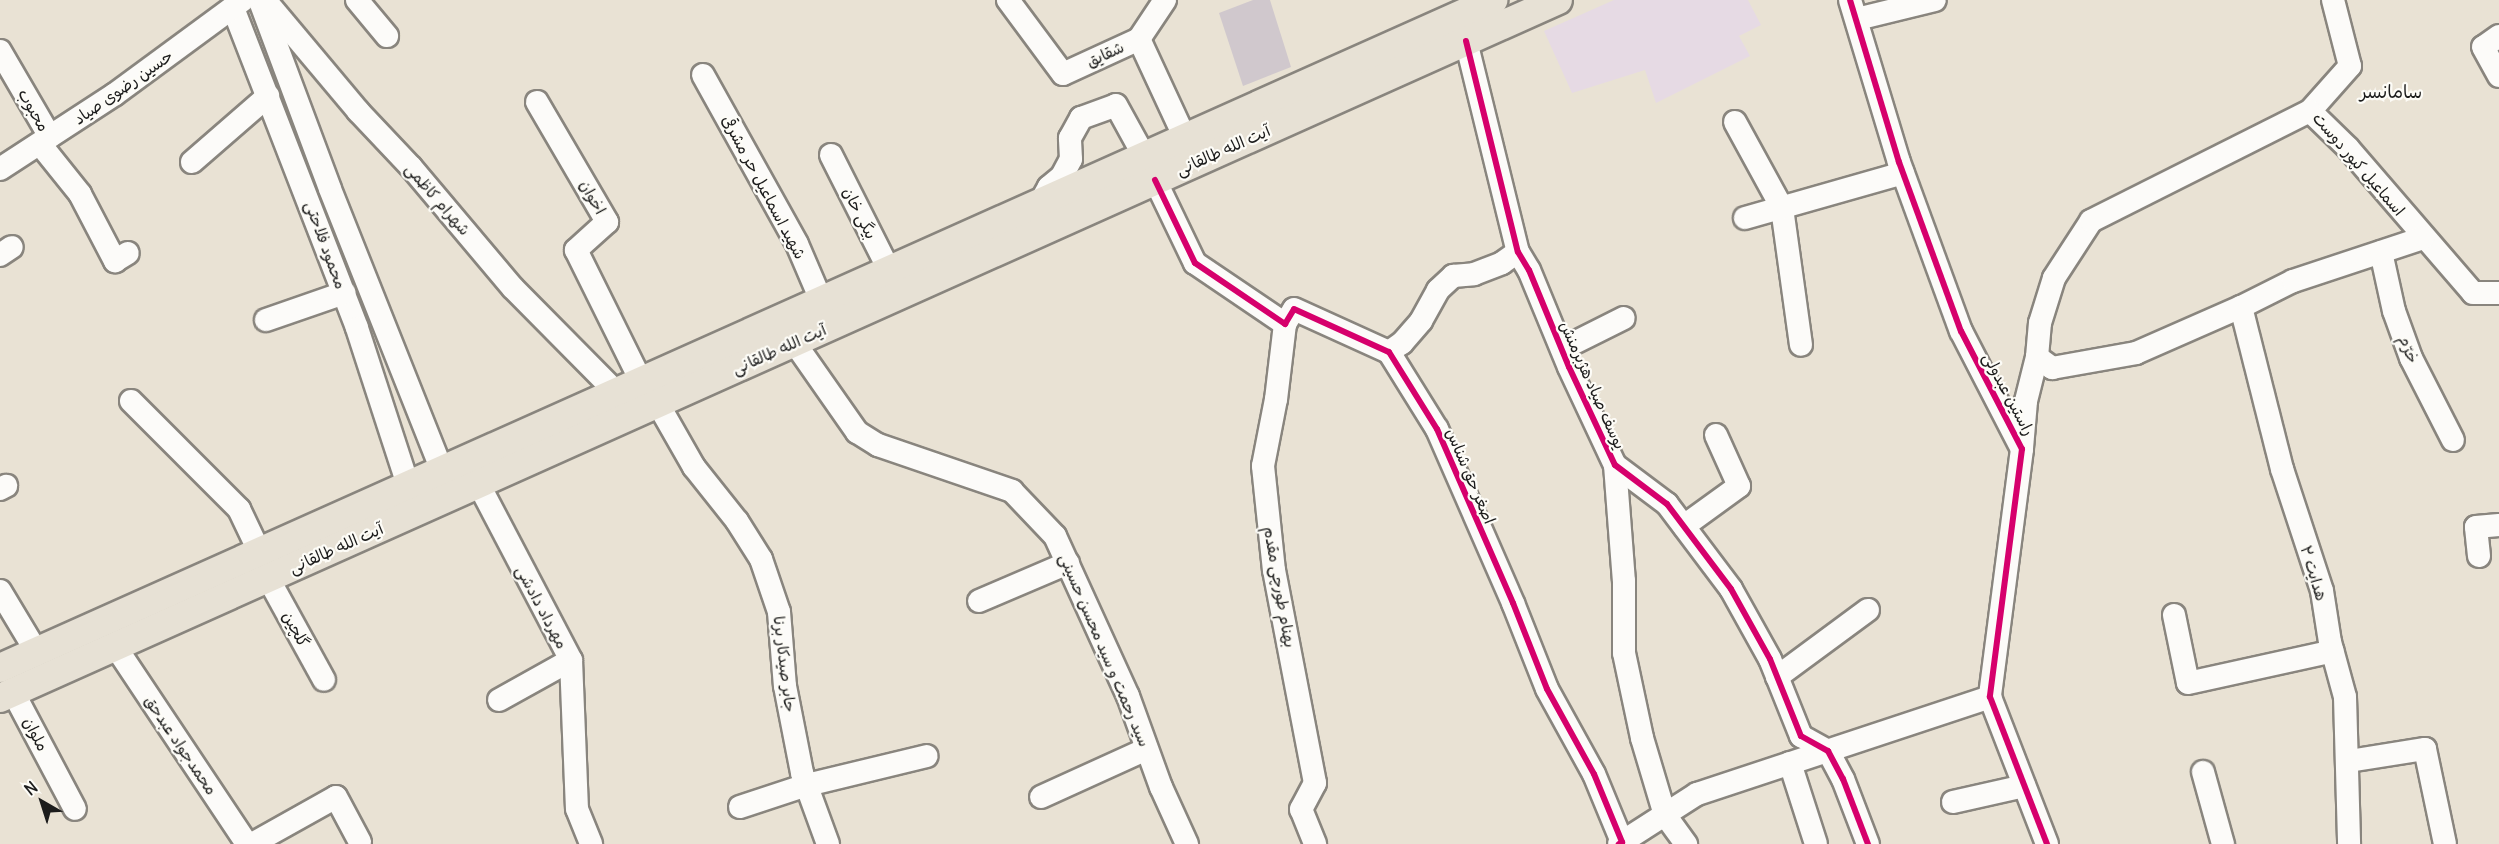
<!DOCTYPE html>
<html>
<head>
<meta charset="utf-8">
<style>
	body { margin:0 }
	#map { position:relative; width:2499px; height:844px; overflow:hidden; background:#e9e2d4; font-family:Delius,"Playpen Sans Arabic",sans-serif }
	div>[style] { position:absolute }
	.built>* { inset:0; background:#e6dae4 }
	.building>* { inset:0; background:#d0c8cd }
	.roads { filter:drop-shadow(2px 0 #89857e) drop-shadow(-2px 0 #89857e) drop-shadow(0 2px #89857e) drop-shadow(0 -2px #89857e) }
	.minor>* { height:22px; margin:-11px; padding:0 11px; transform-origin:11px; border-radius:11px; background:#fcfbf9 }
	.major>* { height:28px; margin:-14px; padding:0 14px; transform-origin:14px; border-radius:14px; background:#e7e1d5 }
	.cycleway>* { height:6px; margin:-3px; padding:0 3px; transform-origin:3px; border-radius:3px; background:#d6006c }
	span { translate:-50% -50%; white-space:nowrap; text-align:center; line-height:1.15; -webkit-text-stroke:4.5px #fdfcf7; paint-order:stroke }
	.street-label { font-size:16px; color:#1c1c1c }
	.neighbourhood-label { font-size:18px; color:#1c1c1c }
	.north { position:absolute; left:12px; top:772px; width:60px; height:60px; -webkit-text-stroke:4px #fdfcf7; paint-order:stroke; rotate:321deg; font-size:16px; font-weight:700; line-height:24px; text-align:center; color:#1c1c1c }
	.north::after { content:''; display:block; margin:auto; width:21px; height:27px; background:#1c1c1c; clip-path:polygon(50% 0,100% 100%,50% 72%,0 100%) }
</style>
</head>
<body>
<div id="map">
	<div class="built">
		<div style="clip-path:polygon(1614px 0,1748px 0,1761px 25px,1739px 36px,1750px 56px,1656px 103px,1645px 70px,1572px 93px,1544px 31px)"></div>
	</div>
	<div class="building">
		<div style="clip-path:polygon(1253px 0,1270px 0,1291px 67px,1243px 86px,1219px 13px)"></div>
	</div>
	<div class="roads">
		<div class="minor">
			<div style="left:265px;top:0;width:145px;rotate:50deg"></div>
			<div style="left:358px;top:111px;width:77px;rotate:46.6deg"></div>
			<div style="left:411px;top:167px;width:158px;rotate:49.9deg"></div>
			<div style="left:513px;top:288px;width:146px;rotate:45.3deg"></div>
			<div style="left:357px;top:0;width:47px;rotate:50.2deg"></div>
			<div style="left:1008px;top:0;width:92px;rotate:53.4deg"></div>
			<div style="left:1063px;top:74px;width:84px;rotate:-24.7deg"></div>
			<div style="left:1139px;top:39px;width:126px;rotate:65.1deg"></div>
			<div style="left:1850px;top:0;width:169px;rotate:73.2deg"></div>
			<div style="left:1899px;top:162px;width:180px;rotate:69.9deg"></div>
			<div style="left:1961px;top:331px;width:133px;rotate:62.7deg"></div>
			<div style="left:2022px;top:449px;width:250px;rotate:97.4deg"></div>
			<div style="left:1990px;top:697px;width:158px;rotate:68.8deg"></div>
			<div style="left:2333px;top:0;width:68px;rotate:75.6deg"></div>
			<div style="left:2350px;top:66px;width:60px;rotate:131.6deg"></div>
			<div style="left:2310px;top:111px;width:53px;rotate:44.2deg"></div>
			<div style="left:2348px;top:148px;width:191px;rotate:49.2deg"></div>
			<div style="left:2473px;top:293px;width:26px"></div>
			<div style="left:261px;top:4px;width:197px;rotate:69.5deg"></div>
			<div style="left:330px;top:189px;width:302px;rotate:68.3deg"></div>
			<div style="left:233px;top:8px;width:343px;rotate:68.8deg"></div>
			<div style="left:357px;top:328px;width:165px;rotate:72deg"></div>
			<div style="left:1857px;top:19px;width:80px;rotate:-13.7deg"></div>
			<div style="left:2499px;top:36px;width:19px;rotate:145deg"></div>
			<div style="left:2483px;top:47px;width:33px;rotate:61deg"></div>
			<div style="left:1139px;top:39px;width:47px;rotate:-56.3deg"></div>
			<div style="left:1466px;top:41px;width:217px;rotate:76.2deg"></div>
			<div style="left:1518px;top:252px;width:21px;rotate:59deg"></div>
			<div style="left:1529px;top:270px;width:105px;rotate:67.6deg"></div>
			<div style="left:1569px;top:367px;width:108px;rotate:64.9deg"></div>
			<div style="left:1615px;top:465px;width:65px;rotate:36.9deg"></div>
			<div style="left:1667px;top:504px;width:106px;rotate:53deg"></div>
			<div style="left:1731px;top:589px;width:80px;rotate:60.9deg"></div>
			<div style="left:1770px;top:659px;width:83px;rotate:68.1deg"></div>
			<div style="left:1801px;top:736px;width:31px;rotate:29deg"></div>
			<div style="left:1828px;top:751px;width:32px;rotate:62deg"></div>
			<div style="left:1843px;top:779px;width:70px;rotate:69deg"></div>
			<div style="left:0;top:51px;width:99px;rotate:59.8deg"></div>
			<div style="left:703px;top:75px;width:193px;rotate:60.9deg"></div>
			<div style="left:797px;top:244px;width:61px;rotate:66.8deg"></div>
			<div style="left:537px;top:102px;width:139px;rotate:59.7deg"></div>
			<div style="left:607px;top:222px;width:42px;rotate:137.9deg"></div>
			<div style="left:576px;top:250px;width:146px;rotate:63.6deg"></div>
			<div style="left:1735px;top:122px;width:98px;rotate:61.3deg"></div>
			<div style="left:1782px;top:208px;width:138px;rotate:82.1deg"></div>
			<div style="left:40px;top:144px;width:64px;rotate:51.3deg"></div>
			<div style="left:80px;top:194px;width:76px;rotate:62.4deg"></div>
			<div style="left:115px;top:261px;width:15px;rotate:-32deg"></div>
			<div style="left:831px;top:155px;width:129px;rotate:63.2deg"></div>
			<div style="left:192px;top:162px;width:101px;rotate:-41deg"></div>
			<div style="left:0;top:169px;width:137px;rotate:-33.1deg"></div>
			<div style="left:115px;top:94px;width:159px;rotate:-36.3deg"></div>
			<div style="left:1155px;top:180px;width:92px;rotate:64.3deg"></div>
			<div style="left:1195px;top:263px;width:109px;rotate:34.1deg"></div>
			<div style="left:1285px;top:324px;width:17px;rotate:-59deg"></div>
			<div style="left:1294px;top:309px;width:104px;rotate:24.4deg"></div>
			<div style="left:1389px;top:352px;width:91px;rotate:58.1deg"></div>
			<div style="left:1437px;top:429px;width:190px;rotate:66.4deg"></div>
			<div style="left:1513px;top:603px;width:92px;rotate:68.4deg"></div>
			<div style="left:1547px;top:689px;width:97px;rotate:61.1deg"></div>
			<div style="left:1594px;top:774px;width:74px;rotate:67.6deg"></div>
			<div style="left:1040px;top:203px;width:18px;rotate:-61deg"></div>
			<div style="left:1049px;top:187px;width:17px;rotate:-40deg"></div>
			<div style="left:1062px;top:176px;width:19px;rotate:-62deg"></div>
			<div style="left:1071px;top:159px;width:21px;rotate:-93deg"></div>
			<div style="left:1070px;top:138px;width:23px;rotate:-61deg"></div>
			<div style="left:1081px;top:118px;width:37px;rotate:-20deg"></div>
			<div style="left:1116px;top:105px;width:58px;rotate:61.2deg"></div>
			<div style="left:1745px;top:218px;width:164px;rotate:-15.9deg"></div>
			<div style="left:2381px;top:252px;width:60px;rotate:77.6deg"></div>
			<div style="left:2394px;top:311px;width:50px;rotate:70.1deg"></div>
			<div style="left:2411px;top:358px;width:92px;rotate:62.9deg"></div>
			<div style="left:0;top:255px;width:14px;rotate:-34deg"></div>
			<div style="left:2241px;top:307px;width:167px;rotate:75.8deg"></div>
			<div style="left:2282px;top:469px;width:128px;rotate:71.8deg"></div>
			<div style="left:2322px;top:591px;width:52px;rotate:81.1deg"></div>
			<div style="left:2330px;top:642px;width:57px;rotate:74.7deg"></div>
			<div style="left:2345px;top:697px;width:147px;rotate:88.4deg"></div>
			<div style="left:266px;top:320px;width:83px;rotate:-19.1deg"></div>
			<div style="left:1285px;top:324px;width:76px;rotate:96.8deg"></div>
			<div style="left:1276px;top:399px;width:68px;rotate:101deg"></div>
			<div style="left:1263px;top:466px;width:105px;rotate:84deg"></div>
			<div style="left:1274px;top:570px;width:217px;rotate:79.1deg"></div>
			<div style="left:1315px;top:783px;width:30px;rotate:118deg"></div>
			<div style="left:1301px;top:809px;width:38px;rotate:68deg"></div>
			<div style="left:794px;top:342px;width:110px;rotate:55deg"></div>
			<div style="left:857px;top:432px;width:25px;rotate:32deg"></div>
			<div style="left:878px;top:445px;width:142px;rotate:18.9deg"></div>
			<div style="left:1012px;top:491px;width:62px;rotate:46.3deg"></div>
			<div style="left:1055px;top:536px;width:176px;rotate:65.5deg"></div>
			<div style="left:1128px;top:696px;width:97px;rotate:70.1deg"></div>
			<div style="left:1161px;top:787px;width:63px;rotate:65.5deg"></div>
			<div style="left:1562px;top:349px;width:69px;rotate:-26.6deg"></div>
			<div style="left:1389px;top:352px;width:16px;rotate:-35deg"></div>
			<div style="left:1402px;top:343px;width:29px;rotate:-49deg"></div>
			<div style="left:1421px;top:321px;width:35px;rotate:-61deg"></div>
			<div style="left:1438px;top:290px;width:21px;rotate:-43deg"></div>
			<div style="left:1453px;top:276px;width:21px;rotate:-5deg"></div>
			<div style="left:1474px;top:274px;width:30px;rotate:-21deg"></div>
			<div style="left:1502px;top:263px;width:19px;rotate:-35deg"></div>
			<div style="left:2037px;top:357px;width:34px;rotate:-85deg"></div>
			<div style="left:2040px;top:323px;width:47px;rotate:-72.7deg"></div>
			<div style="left:2054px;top:278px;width:68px;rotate:-57deg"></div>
			<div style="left:2091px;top:221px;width:245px;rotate:-26.7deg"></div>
			<div style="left:131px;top:401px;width:153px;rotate:45deg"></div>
			<div style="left:239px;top:509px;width:47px;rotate:64.5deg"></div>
			<div style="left:658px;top:404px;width:73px;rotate:60.3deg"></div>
			<div style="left:694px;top:467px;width:69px;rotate:51.5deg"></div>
			<div style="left:737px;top:521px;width:45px;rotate:57.7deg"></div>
			<div style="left:761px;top:559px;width:56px;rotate:71.2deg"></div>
			<div style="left:779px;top:612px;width:74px;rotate:85.4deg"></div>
			<div style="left:785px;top:686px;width:89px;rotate:78.9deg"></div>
			<div style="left:802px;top:773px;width:76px;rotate:69.9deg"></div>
			<div style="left:2022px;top:448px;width:47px;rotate:-85.1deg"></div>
			<div style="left:2026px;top:401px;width:45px;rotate:-76deg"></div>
			<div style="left:2037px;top:357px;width:19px;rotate:36deg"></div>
			<div style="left:2052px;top:368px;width:85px;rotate:-10.1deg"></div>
			<div style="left:2136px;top:353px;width:115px;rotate:-23.7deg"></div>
			<div style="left:2241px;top:307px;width:58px;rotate:-26.6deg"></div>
			<div style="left:2293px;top:281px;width:137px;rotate:-18.3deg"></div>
			<div style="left:1615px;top:465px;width:116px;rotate:85.6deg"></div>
			<div style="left:1624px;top:581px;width:72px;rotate:90deg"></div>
			<div style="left:1624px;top:653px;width:87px;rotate:78deg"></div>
			<div style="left:1642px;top:738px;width:80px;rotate:73.4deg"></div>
			<div style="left:1665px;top:815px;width:36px;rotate:54deg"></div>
			<div style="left:478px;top:483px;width:200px;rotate:62.3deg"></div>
			<div style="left:571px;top:660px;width:149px;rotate:87.7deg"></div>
			<div style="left:577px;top:809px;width:38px;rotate:68deg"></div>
			<div style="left:0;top:489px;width:7px;rotate:-27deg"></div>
			<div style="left:1684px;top:526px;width:68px;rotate:-36deg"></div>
			<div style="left:1739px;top:486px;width:56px;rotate:-114.3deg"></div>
			<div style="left:2479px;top:556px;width:29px;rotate:-96deg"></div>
			<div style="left:2476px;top:527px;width:23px;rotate:-5deg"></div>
			<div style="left:268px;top:578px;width:116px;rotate:61.2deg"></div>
			<div style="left:0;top:591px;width:70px;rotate:59deg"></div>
			<div style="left:979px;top:601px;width:97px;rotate:-23.1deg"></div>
			<div style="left:2174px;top:615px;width:69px;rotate:78.4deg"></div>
			<div style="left:2188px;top:683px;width:148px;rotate:-12.4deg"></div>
			<div style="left:115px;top:646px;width:238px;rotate:56.3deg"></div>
			<div style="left:1777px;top:677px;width:113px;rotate:-36.4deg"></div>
			<div style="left:13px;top:692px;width:132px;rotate:62.1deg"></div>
			<div style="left:499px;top:700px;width:82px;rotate:-29.1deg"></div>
			<div style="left:2349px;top:761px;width:77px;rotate:-9deg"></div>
			<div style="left:2425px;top:749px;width:97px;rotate:78.1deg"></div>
			<div style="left:1790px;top:763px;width:85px;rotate:72.2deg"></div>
			<div style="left:2203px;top:772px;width:75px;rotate:74.5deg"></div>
			<div style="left:1041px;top:797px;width:116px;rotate:-24.4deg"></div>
			<div style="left:1953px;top:802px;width:73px;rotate:-12.7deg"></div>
			<div style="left:740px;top:807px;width:71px;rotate:-18.2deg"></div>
			<div style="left:807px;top:785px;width:123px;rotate:-13.6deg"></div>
			<div style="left:252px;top:844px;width:96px;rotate:-29.2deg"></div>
			<div style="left:336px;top:797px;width:51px;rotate:61.9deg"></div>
			<div style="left:1619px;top:844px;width:93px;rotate:-32.7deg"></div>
			<div style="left:1697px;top:794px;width:309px;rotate:-18.3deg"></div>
		</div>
		<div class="major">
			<div style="left:0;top:668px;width:1636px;rotate:-24.1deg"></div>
			<div style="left:0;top:698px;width:1707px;rotate:-24.13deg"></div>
		</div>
	</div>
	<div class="cycleway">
		<div style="left:1850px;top:0;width:169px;rotate:73.2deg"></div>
		<div style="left:1899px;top:162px;width:180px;rotate:69.9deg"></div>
		<div style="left:1961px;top:331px;width:133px;rotate:62.7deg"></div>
		<div style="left:2022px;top:449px;width:250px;rotate:97.4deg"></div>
		<div style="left:1990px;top:697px;width:158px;rotate:68.8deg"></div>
		<div style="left:1466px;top:41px;width:217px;rotate:76.2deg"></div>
		<div style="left:1518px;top:252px;width:21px;rotate:59deg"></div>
		<div style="left:1529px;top:270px;width:105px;rotate:67.6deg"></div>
		<div style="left:1569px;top:367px;width:108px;rotate:64.9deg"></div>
		<div style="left:1615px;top:465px;width:65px;rotate:36.9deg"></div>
		<div style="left:1667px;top:504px;width:106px;rotate:53deg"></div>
		<div style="left:1731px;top:589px;width:80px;rotate:60.9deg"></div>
		<div style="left:1770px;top:659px;width:83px;rotate:68.1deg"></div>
		<div style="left:1801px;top:736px;width:31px;rotate:29deg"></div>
		<div style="left:1828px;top:751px;width:32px;rotate:62deg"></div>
		<div style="left:1843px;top:779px;width:70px;rotate:69deg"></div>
		<div style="left:1155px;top:180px;width:92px;rotate:64.3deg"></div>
		<div style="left:1195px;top:263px;width:109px;rotate:34.1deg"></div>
		<div style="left:1285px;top:324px;width:17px;rotate:-59deg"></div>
		<div style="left:1294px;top:309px;width:104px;rotate:24.4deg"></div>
		<div style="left:1389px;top:352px;width:91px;rotate:58.1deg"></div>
		<div style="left:1437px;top:429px;width:190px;rotate:66.4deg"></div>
		<div style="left:1513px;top:603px;width:92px;rotate:68.4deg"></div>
		<div style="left:1547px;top:689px;width:97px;rotate:61.1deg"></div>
		<div style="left:1594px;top:774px;width:74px;rotate:67.6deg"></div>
		<div style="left:1622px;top:842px;width:4px;rotate:146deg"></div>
	</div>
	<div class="street-label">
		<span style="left:1105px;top:54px;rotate:-25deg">شقایق</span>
		<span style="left:123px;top:87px;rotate:-35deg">حسین رضوی صیاد</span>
		<span style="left:34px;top:110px;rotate:60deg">محبوب</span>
		<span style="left:1223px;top:150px;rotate:-24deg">آیت الله طالقانی</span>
		<span style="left:2359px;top:164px;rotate:49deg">اسماعیل کپور دوست</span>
		<span style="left:764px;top:187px;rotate:62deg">شهید اسماعیل حر مشرقی</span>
		<span style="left:593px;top:197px;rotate:60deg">اخوان</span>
		<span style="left:438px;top:199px;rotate:49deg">شهرام کاظمی</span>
		<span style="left:860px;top:213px;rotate:63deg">بیگی خان</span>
		<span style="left:326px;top:245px;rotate:70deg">محمود فلاحتی</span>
		<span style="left:779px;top:349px;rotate:-24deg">آیت الله طالقانی</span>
		<span style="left:2409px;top:349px;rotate:68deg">خرّم</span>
		<span style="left:1593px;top:385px;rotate:66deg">یوسف صیاد هژبرمنش</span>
		<span style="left:2009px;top:394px;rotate:62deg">راستین عبدولی</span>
		<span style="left:1471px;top:476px;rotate:67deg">اصغر حق شناس</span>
		<span style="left:336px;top:548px;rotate:-24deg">آیت الله طالقانی</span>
		<span style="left:2314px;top:573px;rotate:73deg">هدایت ۲</span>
		<span style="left:1280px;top:587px;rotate:80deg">بهنام طورچی مقدم</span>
		<span style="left:542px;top:607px;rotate:62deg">مهرداد دادشی</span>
		<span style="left:296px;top:629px;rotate:61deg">گلچین</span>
		<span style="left:1105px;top:650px;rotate:67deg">سید رحمت و سید محسن حسینی</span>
		<span style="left:785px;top:664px;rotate:83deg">جابر صیدکار برنا</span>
		<span style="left:36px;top:734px;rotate:62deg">ملوان</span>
		<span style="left:181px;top:745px;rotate:56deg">محمدجواد عبدحق</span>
	</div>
	<div class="neighbourhood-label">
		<span style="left:2391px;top:92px">سامانسر</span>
	</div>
	<div class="north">N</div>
</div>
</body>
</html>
